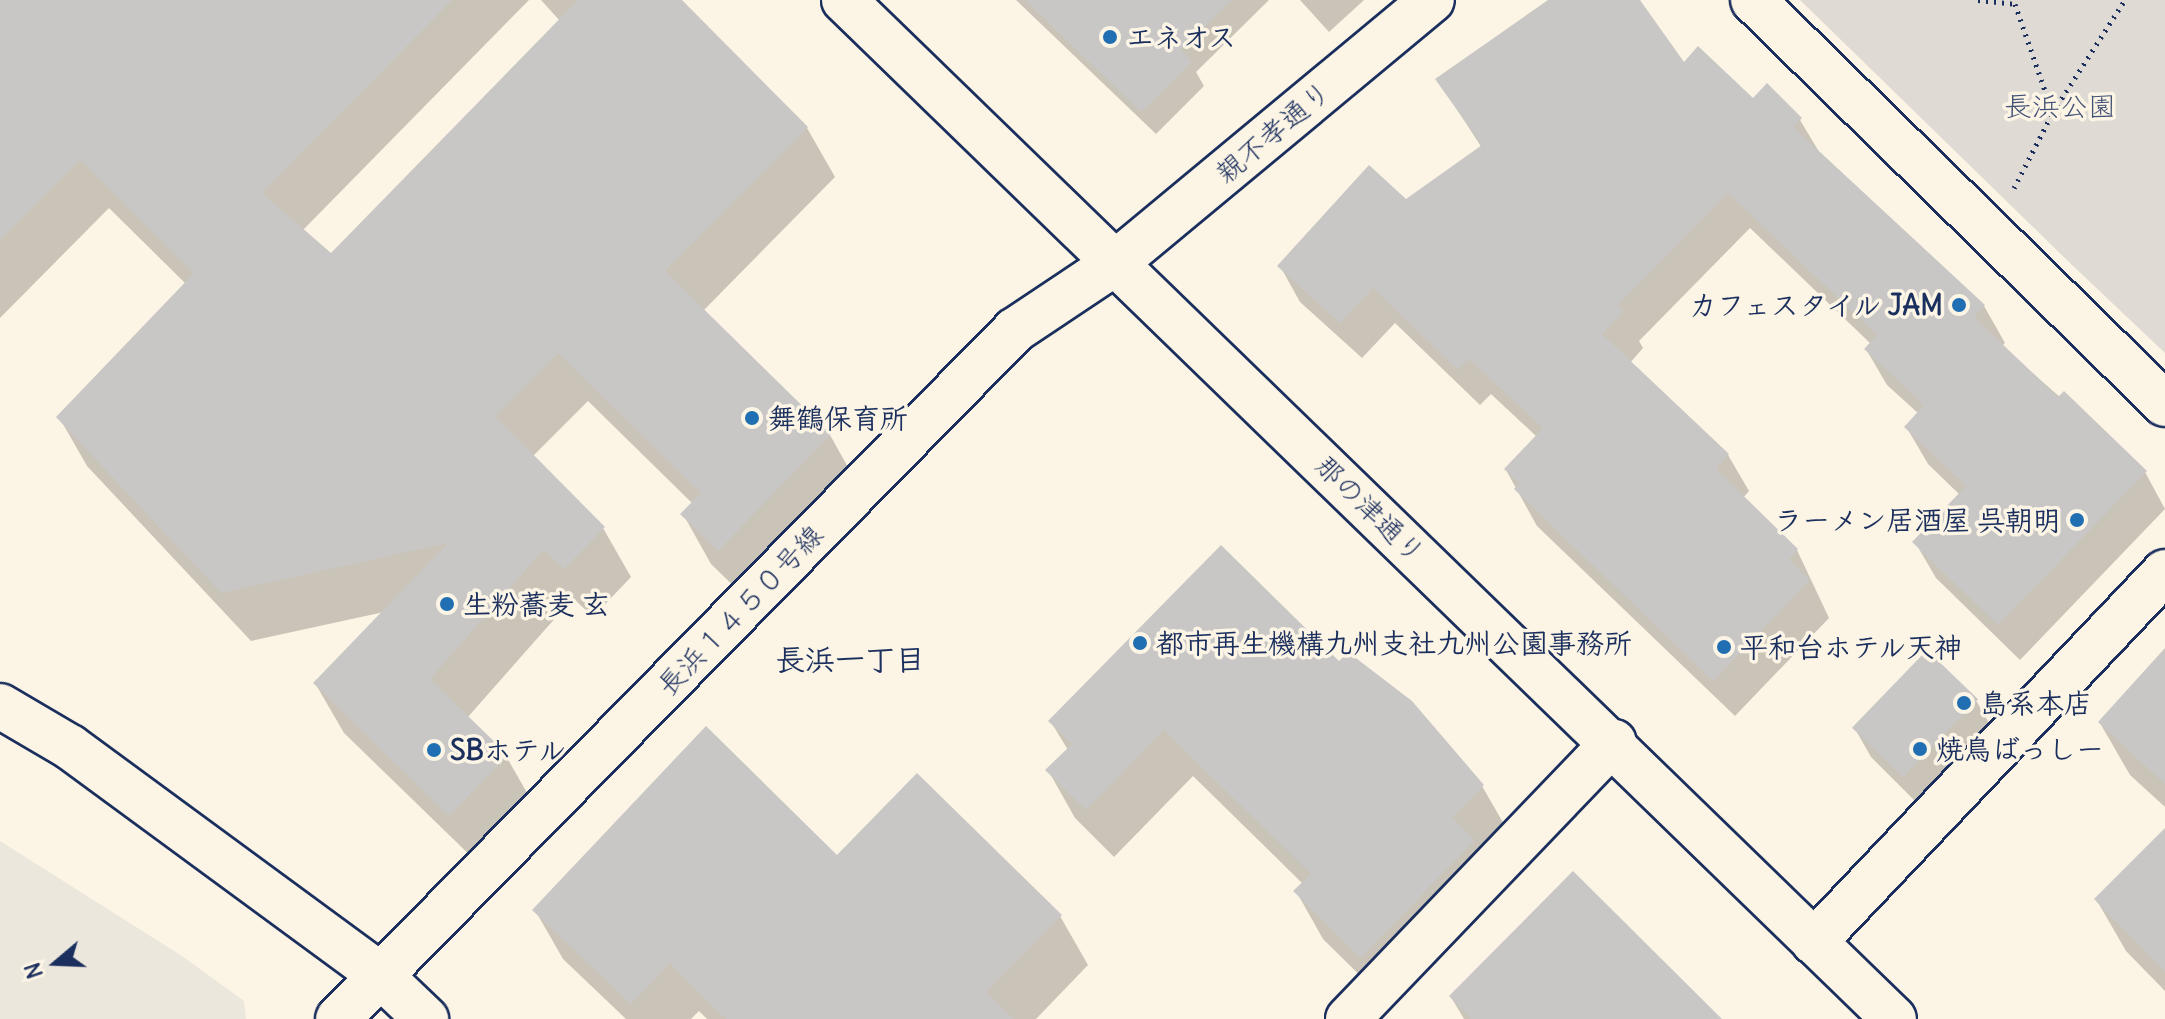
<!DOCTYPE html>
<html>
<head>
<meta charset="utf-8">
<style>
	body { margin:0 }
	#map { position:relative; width:2165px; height:1019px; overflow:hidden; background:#fcf5e5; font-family:Delius,"Klee One",sans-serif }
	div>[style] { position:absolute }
	.built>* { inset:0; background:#ece7dc }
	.green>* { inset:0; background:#dfdbd4 }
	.shadow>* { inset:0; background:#0003 }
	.building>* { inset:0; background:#c8c7c6; transform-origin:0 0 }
	.path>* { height:5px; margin-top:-2.5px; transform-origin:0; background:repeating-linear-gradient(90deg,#1b2f5e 0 2px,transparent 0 8px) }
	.roads { filter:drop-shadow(2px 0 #1b2f5e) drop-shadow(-2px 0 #1b2f5e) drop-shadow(0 2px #1b2f5e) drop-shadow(0 -2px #1b2f5e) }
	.minor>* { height:44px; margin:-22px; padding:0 22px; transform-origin:22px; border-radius:22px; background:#fcf5e5 }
	.tertiary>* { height:44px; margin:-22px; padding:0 22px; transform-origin:22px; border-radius:22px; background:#fcf5e5 }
	.dots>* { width:22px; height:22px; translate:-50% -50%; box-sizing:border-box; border:4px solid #fcf5e5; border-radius:50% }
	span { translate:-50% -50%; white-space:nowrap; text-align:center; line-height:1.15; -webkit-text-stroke:7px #fcf5e5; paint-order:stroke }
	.poi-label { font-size:28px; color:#1b2f5e; font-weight:700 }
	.left { translate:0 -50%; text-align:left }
	.right { translate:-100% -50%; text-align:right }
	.park-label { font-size:28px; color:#425176 }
	.street-label { font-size:28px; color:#1b2f5e }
	.neighbourhood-label { font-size:30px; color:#1b2f5e; font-weight:700 }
	.north { position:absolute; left:16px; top:923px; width:80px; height:80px; -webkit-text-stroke:6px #fcf5e5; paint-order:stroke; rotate:251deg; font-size:22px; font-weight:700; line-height:32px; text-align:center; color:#1b2f5e }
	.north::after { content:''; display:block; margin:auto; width:28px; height:36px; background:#1b2f5e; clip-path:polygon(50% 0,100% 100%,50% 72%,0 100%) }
</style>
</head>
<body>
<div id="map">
	<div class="built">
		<div style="clip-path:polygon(0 841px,182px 956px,244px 1001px,246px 1019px,0 1019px)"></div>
	</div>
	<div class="green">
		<div style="clip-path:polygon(1800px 0,2165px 0,2165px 353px,2071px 264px)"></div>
	</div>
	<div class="shadow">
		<div style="clip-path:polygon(6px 0,529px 0,302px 231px,331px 256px,560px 21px,541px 0,657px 0,807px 128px,835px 177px,703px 311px,830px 435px,858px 485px,747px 599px,711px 564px,683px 514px,693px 504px,588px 401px,532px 457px,603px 528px,631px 577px,593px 617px,573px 598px,467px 718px,506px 756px,534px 805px,479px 864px,344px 733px,315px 683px,384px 612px,251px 641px,87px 466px,59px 417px,186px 284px,109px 208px,0 318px,0 7px)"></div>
		<div style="clip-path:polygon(1016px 0,1269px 0,1196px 72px,1204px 86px,1156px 134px)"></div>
		<div style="clip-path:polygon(1300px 0,1364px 0,1329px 32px)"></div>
		<div style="clip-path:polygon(1551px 0,1638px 0,1683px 65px,1800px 120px,1821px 155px,1984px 306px,2005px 343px,2002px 346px,2145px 472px,2165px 509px,2020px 660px,1936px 578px,1915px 542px,1960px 495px,1928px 464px,1907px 428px,1919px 414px,1887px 385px,1866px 349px,1871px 344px,1750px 228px,1639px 341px,1643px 348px,1630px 363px,1728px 455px,1749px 491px,1743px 498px,1797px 550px,1829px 618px,1735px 716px,1537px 526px,1506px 470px,1537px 437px,1491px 394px,1480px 405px,1395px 323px,1362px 358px,1300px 302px,1280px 266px,1406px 202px,1482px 148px,1438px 80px)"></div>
		<div style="clip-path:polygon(2165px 651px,2165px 807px,2130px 775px,2100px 723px)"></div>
		<div style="clip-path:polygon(1927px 652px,1977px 702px,1994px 732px,1921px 807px,1871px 757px,1854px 727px)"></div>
		<div style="clip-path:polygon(1339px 664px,1482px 786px,1509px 833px,1389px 1004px,1323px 939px,1296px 891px,1303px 884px,1193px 776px,1114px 857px,1075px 818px,1048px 770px,1068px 750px,1051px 722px)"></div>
		<div style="clip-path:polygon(2165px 830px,2165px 991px,2126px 951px,2096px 899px)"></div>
		<div style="clip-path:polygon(837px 858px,1060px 916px,1088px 965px,1036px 1019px,707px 1019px,699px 1011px,691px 1019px,626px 1019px,563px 959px,535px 910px)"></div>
		<div style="clip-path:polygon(1451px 997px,1718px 1019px,1464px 1019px)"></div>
	</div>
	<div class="building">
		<div style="clip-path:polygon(0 0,452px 0,262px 193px,331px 253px,578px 0,682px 0,808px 127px,665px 271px,831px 434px,718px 551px,680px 514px,701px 493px,558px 353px,495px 416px,605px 527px,564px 569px,543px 550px,430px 679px,508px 755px,449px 816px,313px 683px,448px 543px,221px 593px,56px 417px,194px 273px,80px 160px,0 240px)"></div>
		<div style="clip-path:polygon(1025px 0,1232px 0,1181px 50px,1192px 61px,1141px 112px)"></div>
		<div style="clip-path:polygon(1548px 0,1640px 0,1684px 62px,1698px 46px,1753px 98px,1767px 83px,1802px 118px,1793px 127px,1985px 305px,1974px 317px,2058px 397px,2064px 391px,2147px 471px,1998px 625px,1912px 542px,1966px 486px,1904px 427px,1924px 405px,1864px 349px,1877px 335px,1728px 193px,1618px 305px,1624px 311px,1602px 334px,1729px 454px,1716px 469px,1798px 549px,1789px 560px,1810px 580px,1713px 681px,1514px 489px,1519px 483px,1504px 469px,1543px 428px,1469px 359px,1458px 370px,1373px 288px,1340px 323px,1277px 266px,1369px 165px,1406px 199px,1482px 145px,1435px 79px)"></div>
		<div style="clip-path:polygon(1221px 545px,1339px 661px,1348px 652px,1412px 701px,1484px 785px,1452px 817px,1475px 840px,1361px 958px,1293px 891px,1311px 874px,1164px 730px,1086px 810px,1045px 770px,1072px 744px,1048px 721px)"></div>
		<div style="clip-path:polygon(2165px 648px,2165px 784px,2098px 722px)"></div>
		<div style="left:1927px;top:650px;width:71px;height:108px;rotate:44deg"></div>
		<div style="clip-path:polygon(706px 726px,837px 855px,917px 773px,1062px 915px,986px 992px,1013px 1019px,726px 1019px,670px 963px,631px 1004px,532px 910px)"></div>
		<div style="clip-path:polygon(2165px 828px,2165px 972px,2094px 899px)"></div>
		<div style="clip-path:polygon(1573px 871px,1722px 1019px,1471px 1019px,1449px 996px)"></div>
	</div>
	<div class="path">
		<div style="left:1978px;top:0;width:37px;rotate:6deg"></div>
		<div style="left:2015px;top:4px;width:113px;rotate:70.9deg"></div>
		<div style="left:2014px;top:188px;width:85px;rotate:-62.8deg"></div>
		<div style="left:2053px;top:112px;width:133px;rotate:-57.3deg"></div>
	</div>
	<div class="roads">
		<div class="minor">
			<div style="left:1814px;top:942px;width:510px;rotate:-46.51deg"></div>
			<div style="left:338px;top:1019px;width:966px;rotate:-45.5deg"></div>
			<div style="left:1015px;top:330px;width:119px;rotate:-33.7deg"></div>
			<div style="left:1348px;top:1019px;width:384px;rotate:-46.2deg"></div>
		</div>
		<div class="tertiary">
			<div style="left:844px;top:0;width:1463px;rotate:44.14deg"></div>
			<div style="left:1753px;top:0;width:577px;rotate:44.44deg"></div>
			<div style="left:1114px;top:264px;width:413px;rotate:-39.7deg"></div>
			<div style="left:0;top:706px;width:81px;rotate:30.4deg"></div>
			<div style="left:70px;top:747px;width:385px;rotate:36.3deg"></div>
			<div style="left:380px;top:975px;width:64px;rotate:43.7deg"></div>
		</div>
	</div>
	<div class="dots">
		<div style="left:1110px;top:37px;background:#1f6fb2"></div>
		<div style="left:1959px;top:305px;background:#1f6fb2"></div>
		<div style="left:752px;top:418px;background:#1f6fb2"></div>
		<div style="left:2077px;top:520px;background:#1f6fb2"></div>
		<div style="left:447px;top:604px;background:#1f6fb2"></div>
		<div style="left:1140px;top:643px;background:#1f6fb2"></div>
		<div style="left:1724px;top:647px;background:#1f6fb2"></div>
		<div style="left:1964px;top:703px;background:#1f6fb2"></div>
		<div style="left:1920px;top:749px;background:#1f6fb2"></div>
		<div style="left:434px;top:750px;background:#1f6fb2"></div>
	</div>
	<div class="poi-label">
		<span class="left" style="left:1126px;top:37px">エネオス</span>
		<span class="right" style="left:1943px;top:305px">カフェスタイル JAM</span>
		<span class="left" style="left:768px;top:418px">舞鶴保育所</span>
		<span class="right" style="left:2061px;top:520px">ラーメン居酒屋 呉朝明</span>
		<span class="left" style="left:463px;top:604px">生粉蕎麦 玄</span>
		<span class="left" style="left:1156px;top:643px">都市再生機構九州支社九州公園事務所</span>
		<span class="left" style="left:1740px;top:647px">平和台ホテル天神</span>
		<span class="left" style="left:1980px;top:703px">島系本店</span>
		<span class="left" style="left:1936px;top:749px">焼鳥ばっしー</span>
		<span class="left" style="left:450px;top:750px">SBホテル</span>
	</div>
	<div class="park-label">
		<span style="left:2060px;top:106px">長浜公園</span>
	</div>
	<div class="street-label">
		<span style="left:1273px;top:132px;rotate:-40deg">親不孝通り</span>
		<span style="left:1370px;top:509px;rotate:44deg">那の津通り</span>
		<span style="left:740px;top:610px;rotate:-46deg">長浜１４５０号線</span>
	</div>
	<div class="neighbourhood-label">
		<span style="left:850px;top:659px">長浜一丁目</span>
	</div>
	<div class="north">N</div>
</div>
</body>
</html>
